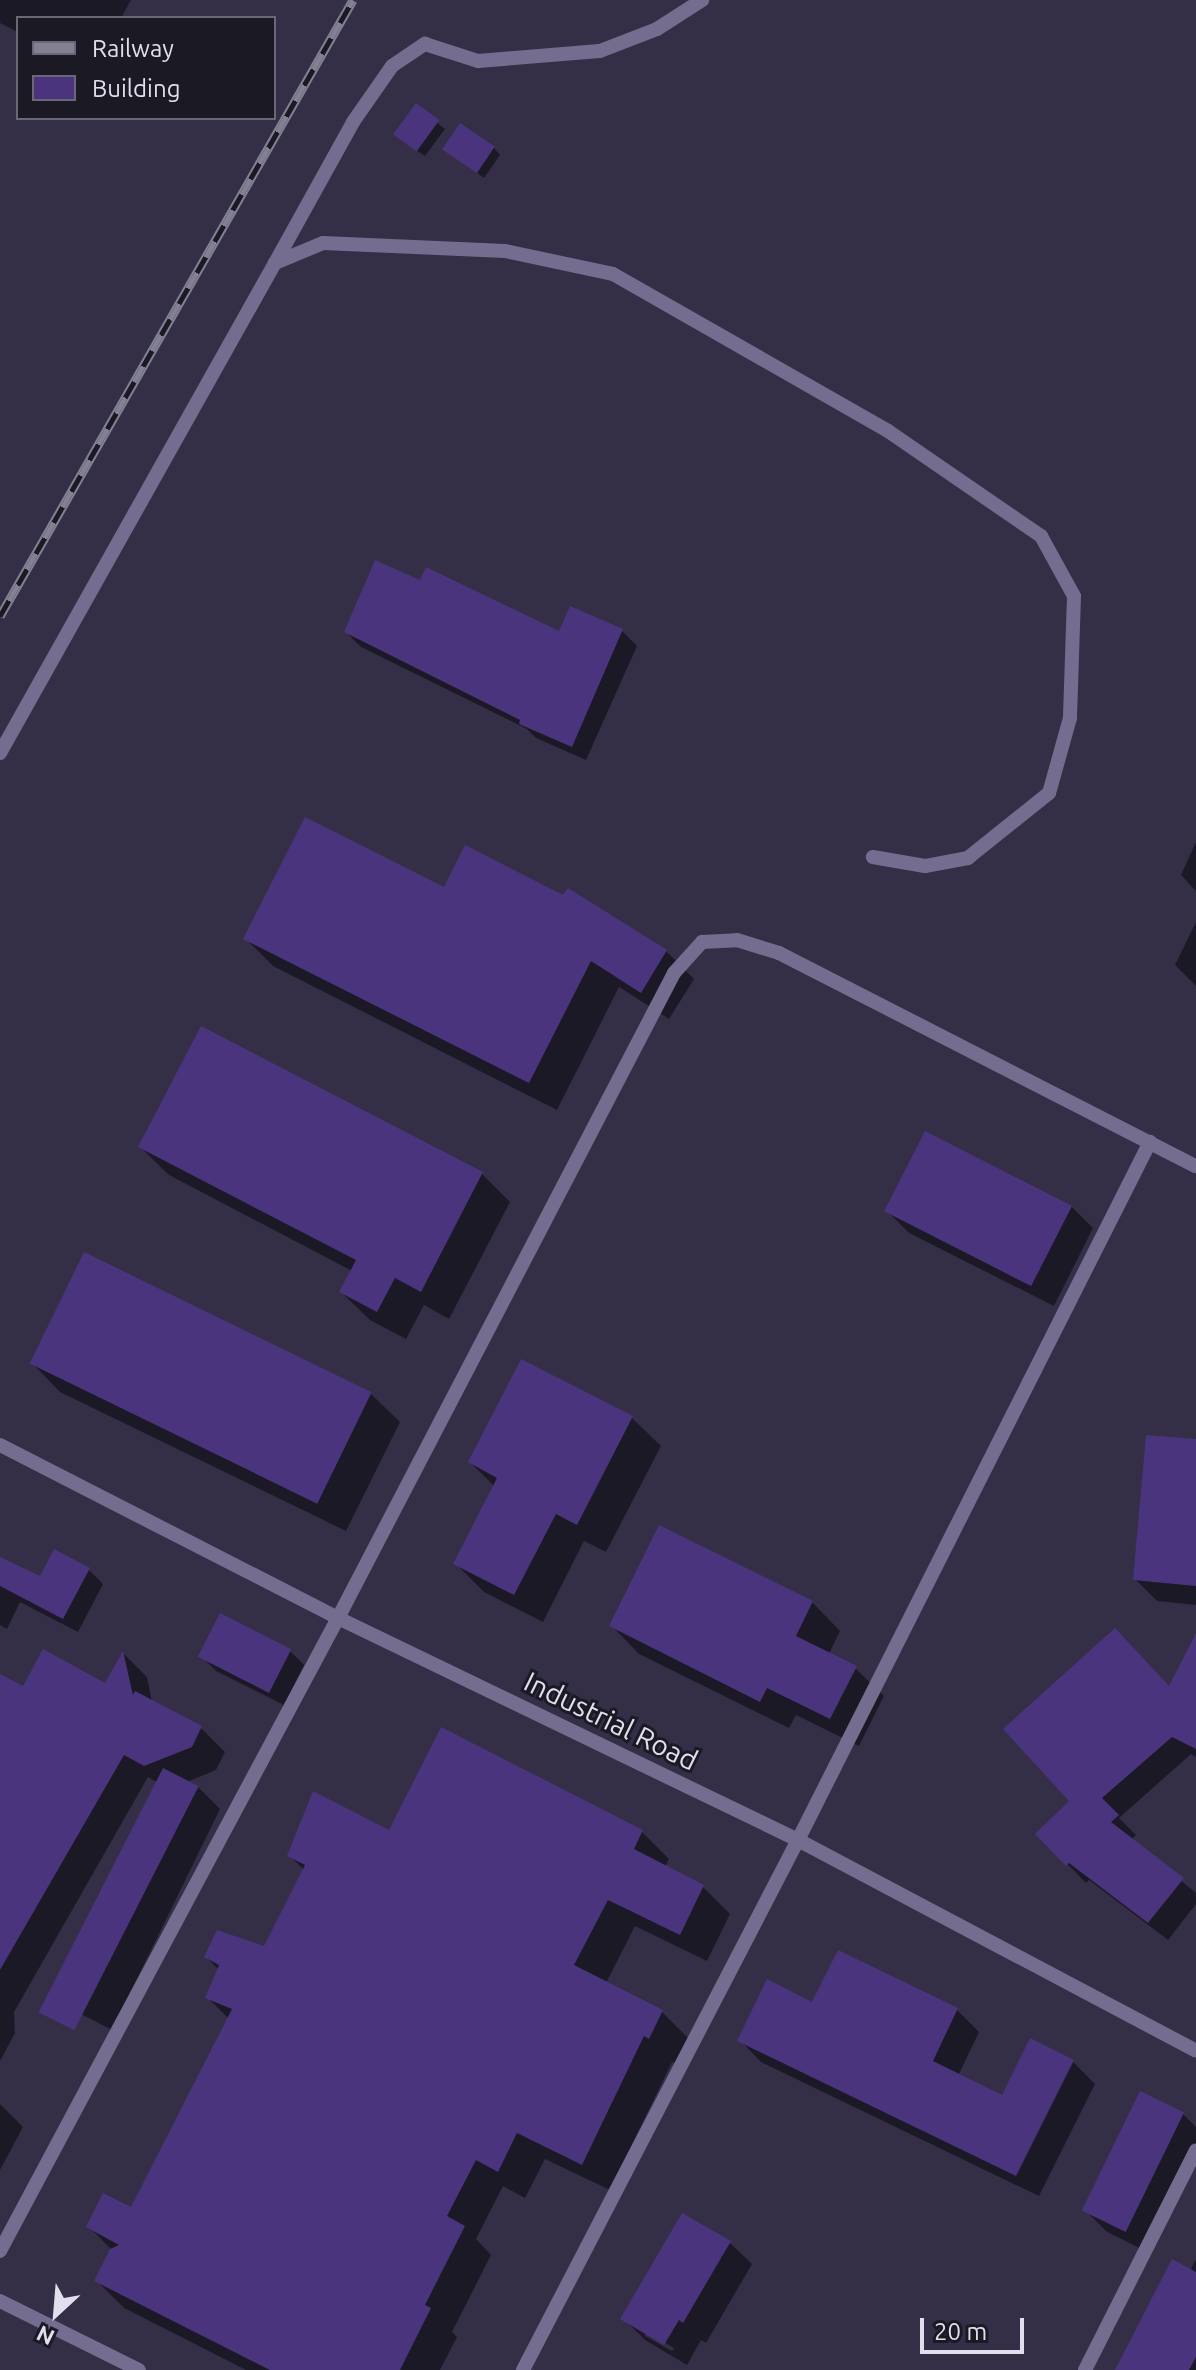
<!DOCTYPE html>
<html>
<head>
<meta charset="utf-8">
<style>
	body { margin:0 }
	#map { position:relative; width:1196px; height:2370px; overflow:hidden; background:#342f47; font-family:Ubuntu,sans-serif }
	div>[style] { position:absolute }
	.shadow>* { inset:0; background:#0007 }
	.building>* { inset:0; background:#4a347e; transform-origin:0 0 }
	.service>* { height:14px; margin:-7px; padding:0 7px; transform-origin:7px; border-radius:7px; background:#746d90 }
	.rail>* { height:9px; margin-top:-4.5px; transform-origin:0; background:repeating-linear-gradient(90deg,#1b1924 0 18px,#848094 0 36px); box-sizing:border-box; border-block:2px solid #848094 }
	span { translate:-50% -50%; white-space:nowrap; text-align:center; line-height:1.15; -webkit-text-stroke:6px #1b1924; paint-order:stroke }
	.street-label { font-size:28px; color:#e1deee }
	.legend { position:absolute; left:16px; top:16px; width:260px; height:104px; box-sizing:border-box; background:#1b1924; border:2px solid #6a6875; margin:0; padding:10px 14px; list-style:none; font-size:24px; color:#e1deee }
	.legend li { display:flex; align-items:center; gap:16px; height:40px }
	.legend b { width:40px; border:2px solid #6a6875 }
	.north { position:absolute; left:16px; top:2274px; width:80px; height:80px; -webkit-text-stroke:6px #1b1924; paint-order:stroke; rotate:206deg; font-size:22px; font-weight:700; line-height:32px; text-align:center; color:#e1deee }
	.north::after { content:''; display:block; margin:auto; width:28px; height:36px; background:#e1deee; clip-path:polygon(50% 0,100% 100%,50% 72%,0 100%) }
	.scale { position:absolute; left:920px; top:2318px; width:104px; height:36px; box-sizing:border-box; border:4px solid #e1deee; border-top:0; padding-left:10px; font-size:24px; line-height:28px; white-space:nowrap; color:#e1deee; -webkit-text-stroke:6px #1b1924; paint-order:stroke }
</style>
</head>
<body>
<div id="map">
	<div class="shadow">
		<div style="clip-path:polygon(0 0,131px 0,121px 18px,18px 18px,18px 32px,0 23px)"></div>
		<div style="clip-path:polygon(416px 106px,445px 129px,425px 156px,402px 141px)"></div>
		<div style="clip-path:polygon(494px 148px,500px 155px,484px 178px,445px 149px)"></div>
		<div style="clip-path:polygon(622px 631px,637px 646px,586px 760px,536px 738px,527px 729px,361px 647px,346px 632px,560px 634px)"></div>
		<div style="clip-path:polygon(1196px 842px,1196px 891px,1181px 875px)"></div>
		<div style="clip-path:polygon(445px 890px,666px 951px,694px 979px,669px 1019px,619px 987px,557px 1110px,273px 966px,246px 939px)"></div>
		<div style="clip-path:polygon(1196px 922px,1196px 986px,1175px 965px)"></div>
		<div style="clip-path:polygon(140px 1147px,482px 1174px,510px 1202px,449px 1319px,424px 1305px,406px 1339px,370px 1320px,341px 1292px,352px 1271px,169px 1175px)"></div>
		<div style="clip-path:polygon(1071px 1206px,1093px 1228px,1054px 1306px,909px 1233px,887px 1211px)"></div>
		<div style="clip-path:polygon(85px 1254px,371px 1394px,400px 1422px,346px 1531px,60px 1392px,32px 1363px)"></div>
		<div style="clip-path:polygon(522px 1362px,632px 1418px,661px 1446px,606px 1552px,584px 1541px,543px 1622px,484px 1592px,455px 1563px,495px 1487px,470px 1462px)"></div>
		<div style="clip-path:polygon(1196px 1441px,1196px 1605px,1157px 1601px,1135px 1579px)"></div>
		<div style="clip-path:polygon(0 1559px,41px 1579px,89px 1570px,103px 1584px,78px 1632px,20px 1602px,7px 1629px,0 1625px)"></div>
		<div style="clip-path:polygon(812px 1602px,840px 1631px,829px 1654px,855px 1668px,884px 1696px,859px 1746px,796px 1715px,789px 1728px,639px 1654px,611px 1625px)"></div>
		<div style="clip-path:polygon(1196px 1638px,1196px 1757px,1191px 1754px,1119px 1818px,1136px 1835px,1131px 1840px,1196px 1893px,1196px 1904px,1168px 1940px,1089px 1880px,1086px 1883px,1038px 1834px,1072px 1801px,1170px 1689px)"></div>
		<div style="clip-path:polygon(289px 1650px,304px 1665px,284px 1705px,216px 1671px,201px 1656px)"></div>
		<div style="clip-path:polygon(124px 1654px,147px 1677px,152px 1702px,201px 1728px,225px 1752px,216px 1770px,187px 1782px,198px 1787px,220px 1809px,112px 2030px,77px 2012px,158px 1783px,148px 1777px,14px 2012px,15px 2033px,0 2061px,0 1688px,106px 1686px)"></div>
		<div style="clip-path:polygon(642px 1832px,669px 1859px,665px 1867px,703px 1887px,730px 1914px,707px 1961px,635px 1926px,606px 1983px,662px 2012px,689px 2039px,676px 2064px,672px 2062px,610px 2190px,545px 2159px,525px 2198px,503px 2186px,476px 2239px,491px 2255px,452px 2332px,457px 2337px,440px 2370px,246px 2370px,124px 2308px,97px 2281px,112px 2250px,89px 2227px,132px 2210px,229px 2019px,208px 1998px,219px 1970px,206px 1957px,265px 1949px,304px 1870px,290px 1856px,390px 1833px)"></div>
		<div style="clip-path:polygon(957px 2010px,979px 2032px,958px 2076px,1002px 2097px,1073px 2062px,1095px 2084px,1039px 2196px,761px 2062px,740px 2040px)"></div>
		<div style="clip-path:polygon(0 2104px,23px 2127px,0 2170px)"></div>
		<div style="clip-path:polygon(1183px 2114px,1196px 2127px,1196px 2154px,1148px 2252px,1107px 2232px,1085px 2210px)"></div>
		<div style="clip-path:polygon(evenodd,730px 2243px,752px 2264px,706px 2343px,701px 2340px,687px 2365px,645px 2340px,623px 2318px,730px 2243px,645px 2331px,674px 2348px,672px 2351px,645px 2336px,645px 2331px)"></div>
		<div style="clip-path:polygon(1196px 2259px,1196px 2370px,1121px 2370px,1190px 2271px)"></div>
	</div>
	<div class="building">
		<div style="left:416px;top:103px;width:29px;height:39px;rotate:36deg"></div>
		<div style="left:460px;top:123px;width:42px;height:32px;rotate:34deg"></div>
		<div style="clip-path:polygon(375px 560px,420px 580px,426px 567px,559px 631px,570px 606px,623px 629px,572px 747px,519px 724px,520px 720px,344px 632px)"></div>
		<div style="clip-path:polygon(305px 817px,444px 887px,465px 845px,563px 895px,568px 888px,667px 950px,641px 993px,591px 961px,529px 1083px,243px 939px)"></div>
		<div style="clip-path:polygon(201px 1026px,483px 1172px,421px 1292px,395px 1278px,377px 1312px,339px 1292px,356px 1260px,138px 1147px)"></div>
		<div style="left:925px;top:1131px;width:165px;height:90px;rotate:27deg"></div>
		<div style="left:84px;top:1252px;width:320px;height:124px;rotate:26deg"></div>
		<div style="clip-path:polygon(521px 1359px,633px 1416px,577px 1525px,556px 1514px,514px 1595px,453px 1564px,497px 1478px,468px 1462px)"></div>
		<div style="clip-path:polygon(1146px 1435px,1196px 1439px,1196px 1586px,1133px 1580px)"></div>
		<div style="clip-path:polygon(659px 1525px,813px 1601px,796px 1636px,857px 1666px,830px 1719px,767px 1688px,760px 1702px,609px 1626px)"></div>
		<div style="clip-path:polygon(54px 1549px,90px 1568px,63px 1619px,0 1586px,0 1557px,40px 1576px)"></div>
		<div style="left:220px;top:1613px;width:80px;height:49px;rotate:27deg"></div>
		<div style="clip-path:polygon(1115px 1628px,1169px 1686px,1196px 1633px,1196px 1749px,1172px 1737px,1102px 1798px,1119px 1815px,1111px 1822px,1184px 1878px,1148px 1923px,1069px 1863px,1066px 1866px,1035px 1834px,1069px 1801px,1003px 1729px)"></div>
		<div style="clip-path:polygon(43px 1649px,105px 1683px,123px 1651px,133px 1695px,135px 1691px,202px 1726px,192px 1747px,144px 1766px,124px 1755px,0 1970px,0 1674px,23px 1686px)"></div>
		<div style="clip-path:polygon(441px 1727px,643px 1830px,634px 1849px,704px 1885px,680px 1935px,608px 1900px,574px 1965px,663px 2010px,649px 2039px,644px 2036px,582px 2165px,517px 2133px,498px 2172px,476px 2160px,447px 2216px,465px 2226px,425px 2305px,431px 2308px,400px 2370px,270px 2370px,94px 2281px,110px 2249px,119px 2245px,86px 2227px,103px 2193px,131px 2207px,232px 2009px,205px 1998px,219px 1965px,204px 1957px,217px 1930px,264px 1946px,305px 1865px,287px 1856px,313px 1791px,389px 1830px)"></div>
		<div style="left:163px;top:1768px;width:40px;height:274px;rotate:27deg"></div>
		<div style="clip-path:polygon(838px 1950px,958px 2008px,933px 2061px,1002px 2095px,1030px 2038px,1074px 2060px,1016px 2176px,737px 2041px,767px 1979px,812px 2002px)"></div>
		<div style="left:1140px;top:2091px;width:49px;height:133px;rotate:26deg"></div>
		<div style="clip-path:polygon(682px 2213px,731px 2241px,683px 2323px,679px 2320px,664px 2345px,620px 2319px)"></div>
		<div style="clip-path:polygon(1172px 2259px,1196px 2272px,1196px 2357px,1189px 2370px,1115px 2370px)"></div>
	</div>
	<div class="service">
		<div style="left:275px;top:263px;width:161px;rotate:-61deg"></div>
		<div style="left:353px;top:122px;width:68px;rotate:-55.1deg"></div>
		<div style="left:392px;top:66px;width:40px;rotate:-34deg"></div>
		<div style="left:425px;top:44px;width:56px;rotate:17.8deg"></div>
		<div style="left:478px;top:61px;width:122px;rotate:-4.7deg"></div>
		<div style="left:600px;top:51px;width:61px;rotate:-21.1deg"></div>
		<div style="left:657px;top:29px;width:54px;rotate:-32.8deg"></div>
		<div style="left:0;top:753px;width:562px;rotate:-60.7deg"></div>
		<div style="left:275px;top:263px;width:52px;rotate:-22.6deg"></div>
		<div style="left:323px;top:243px;width:182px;rotate:2.5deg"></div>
		<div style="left:505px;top:251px;width:110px;rotate:12deg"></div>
		<div style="left:613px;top:274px;width:317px;rotate:29.7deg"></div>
		<div style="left:888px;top:431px;width:186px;rotate:34.5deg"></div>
		<div style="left:1041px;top:536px;width:68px;rotate:61.2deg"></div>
		<div style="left:1074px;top:596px;width:122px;rotate:91.9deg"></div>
		<div style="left:1070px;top:718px;width:78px;rotate:105.6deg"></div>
		<div style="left:1049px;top:793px;width:104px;rotate:141.3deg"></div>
		<div style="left:968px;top:858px;width:44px;rotate:169.5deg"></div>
		<div style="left:925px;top:866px;width:53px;rotate:-170.2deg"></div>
		<div style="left:0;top:1445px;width:380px;rotate:27.1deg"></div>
		<div style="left:338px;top:1618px;width:511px;rotate:25.76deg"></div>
		<div style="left:798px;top:1840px;width:450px;rotate:27.9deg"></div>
		<div style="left:0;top:2251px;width:718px;rotate:-61.9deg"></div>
		<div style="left:338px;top:1618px;width:727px;rotate:-62.48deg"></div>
		<div style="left:674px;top:973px;width:42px;rotate:-47.9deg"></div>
		<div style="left:702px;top:942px;width:35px;rotate:-3deg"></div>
		<div style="left:737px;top:940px;width:44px;rotate:17.2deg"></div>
		<div style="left:779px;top:953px;width:468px;rotate:27.1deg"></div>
		<div style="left:0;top:2301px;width:155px;rotate:26.4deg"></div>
		<div style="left:523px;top:2370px;width:597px;rotate:-62.58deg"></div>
		<div style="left:798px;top:1840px;width:782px;rotate:-63.24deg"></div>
		<div style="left:1085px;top:2370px;width:246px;rotate:-63.2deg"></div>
	</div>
	<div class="rail">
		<div style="left:0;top:616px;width:710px;rotate:-60.19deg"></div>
	</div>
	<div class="street-label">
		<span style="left:611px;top:1721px;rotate:26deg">Industrial Road</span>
	</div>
	<ul class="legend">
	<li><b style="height:10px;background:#848094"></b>Railway</li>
	<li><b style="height:22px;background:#4a347e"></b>Building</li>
	</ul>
	<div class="north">N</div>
	<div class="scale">20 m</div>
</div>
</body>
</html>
